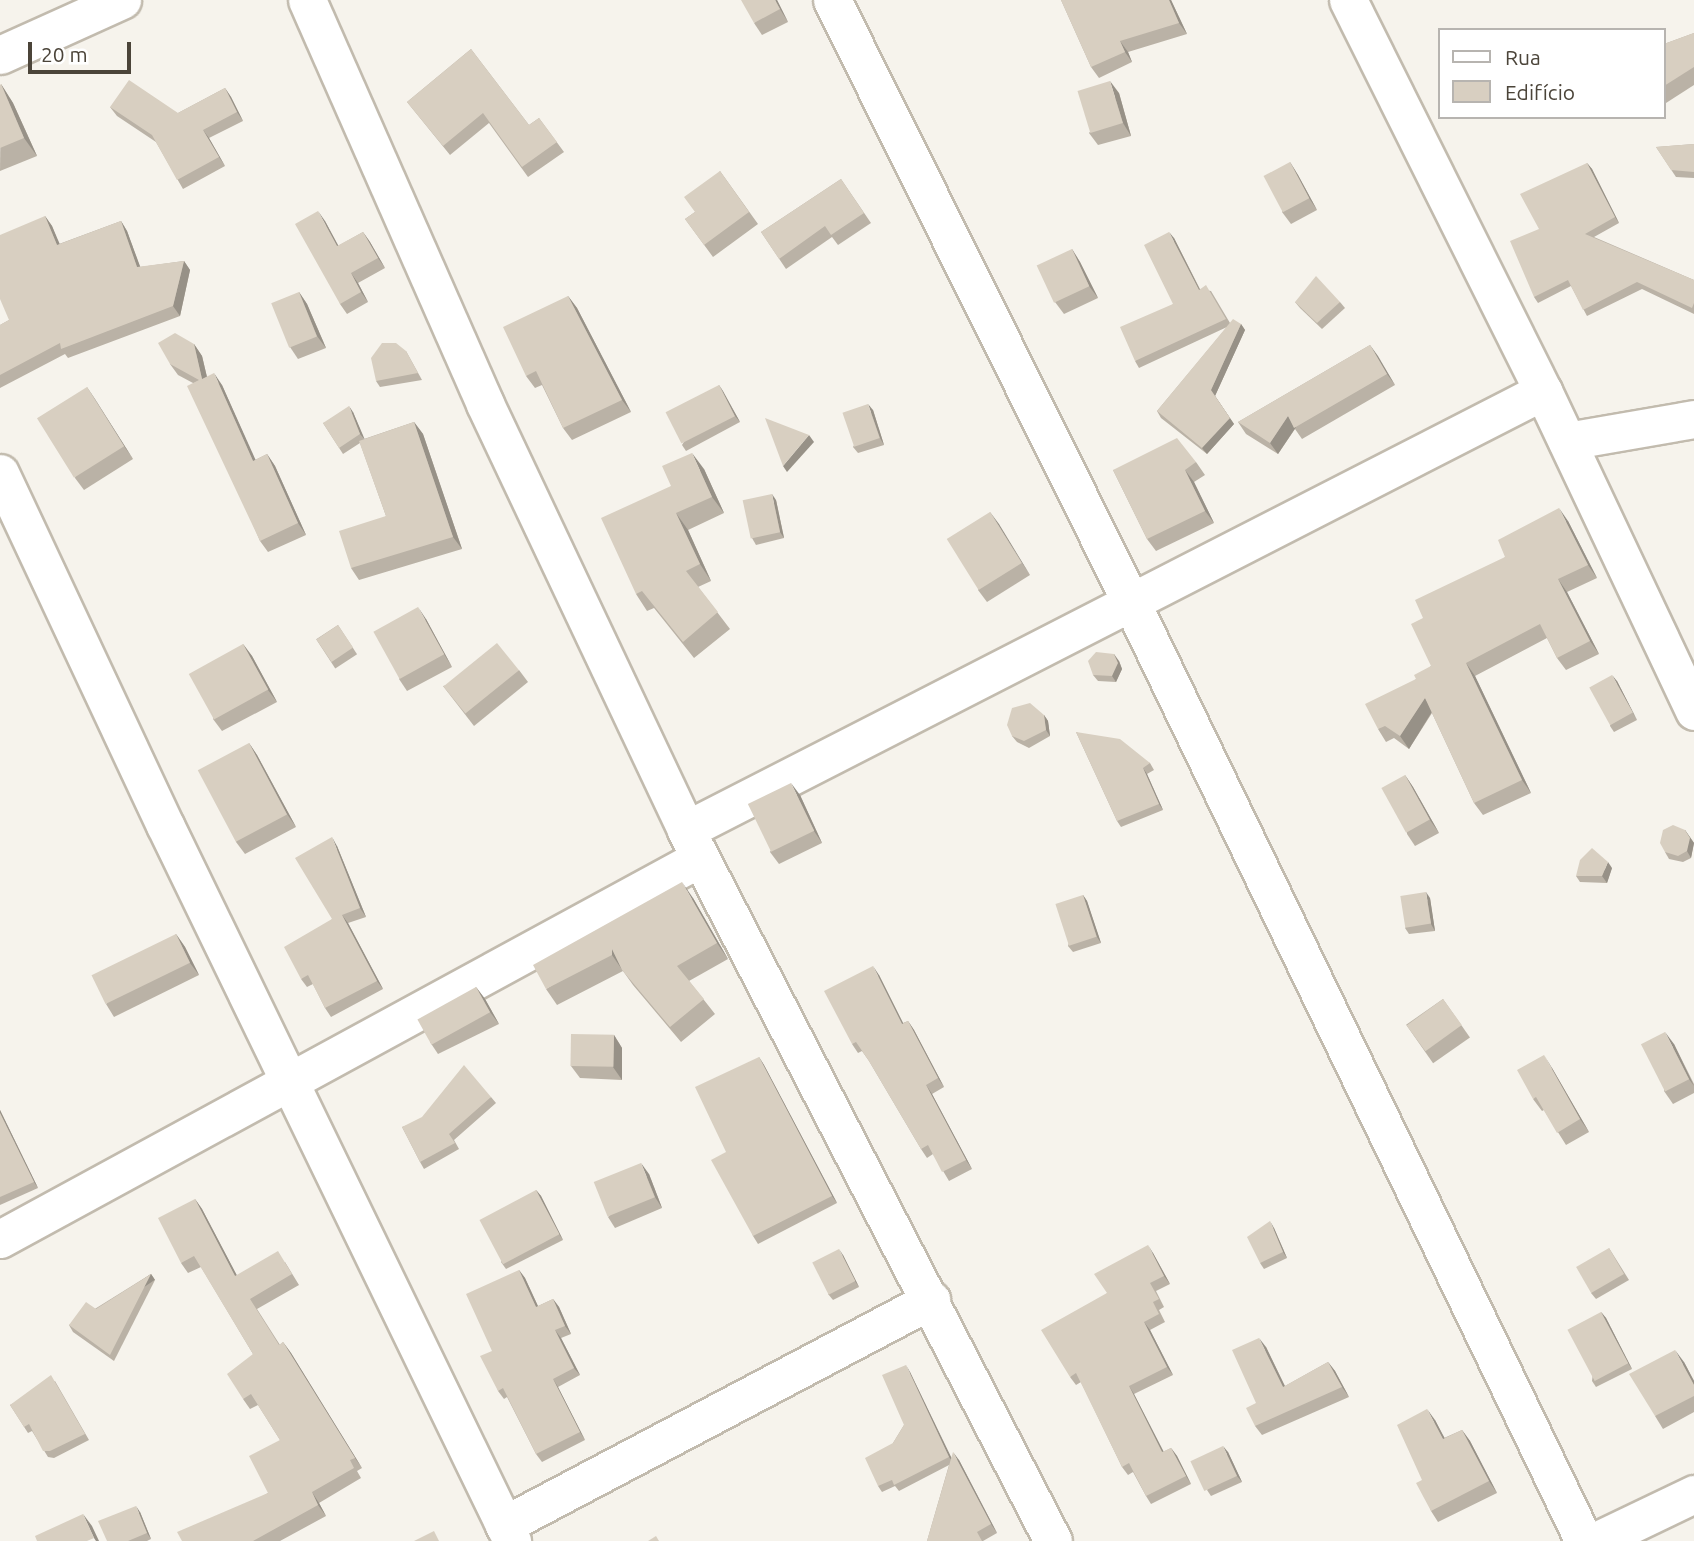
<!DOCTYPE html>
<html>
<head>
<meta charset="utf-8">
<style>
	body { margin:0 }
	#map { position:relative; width:1694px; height:1541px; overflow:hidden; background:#f6f3ec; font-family:Ubuntu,sans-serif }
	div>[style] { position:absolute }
	.roads { filter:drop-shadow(2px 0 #c2bbae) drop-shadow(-2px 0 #c2bbae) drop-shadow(0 2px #c2bbae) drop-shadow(0 -2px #c2bbae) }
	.street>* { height:37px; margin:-18.5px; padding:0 18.5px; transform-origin:18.5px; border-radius:18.5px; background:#fff }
	.wall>* { inset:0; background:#bab2a6; transform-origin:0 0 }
	.shaded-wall>* { inset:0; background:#979187; transform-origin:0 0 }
	.building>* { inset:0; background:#d8cfc1; transform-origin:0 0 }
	span { translate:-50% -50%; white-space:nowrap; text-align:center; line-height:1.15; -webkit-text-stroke:6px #fff; paint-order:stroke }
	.legend { position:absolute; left:1438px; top:28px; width:228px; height:91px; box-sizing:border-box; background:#fff; border:2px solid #b7b4b0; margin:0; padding:9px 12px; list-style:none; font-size:21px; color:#4b4439 }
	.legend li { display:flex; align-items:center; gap:14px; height:35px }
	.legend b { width:35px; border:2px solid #b7b4b0 }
	.scale { position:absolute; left:28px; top:42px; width:103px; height:32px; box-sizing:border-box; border:4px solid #4b4439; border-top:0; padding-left:9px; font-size:21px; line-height:24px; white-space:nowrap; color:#4b4439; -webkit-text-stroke:5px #fff; paint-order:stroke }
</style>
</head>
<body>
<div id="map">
	<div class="roads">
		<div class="street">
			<div style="left:307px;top:0;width:441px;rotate:66.2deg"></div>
			<div style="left:485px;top:404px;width:471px;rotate:64.7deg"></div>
			<div style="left:686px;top:830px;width:800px;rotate:62.7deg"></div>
			<div style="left:832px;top:0;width:674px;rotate:63.59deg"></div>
			<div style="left:1132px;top:604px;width:1040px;rotate:64.25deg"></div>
			<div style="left:1348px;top:0;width:437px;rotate:63.5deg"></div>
			<div style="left:1543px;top:391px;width:354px;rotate:64.7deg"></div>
			<div style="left:0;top:55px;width:134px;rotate:-24.3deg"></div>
			<div style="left:1567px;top:441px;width:129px;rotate:-9.8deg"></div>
			<div style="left:0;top:473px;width:389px;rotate:64.9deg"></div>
			<div style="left:165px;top:825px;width:796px;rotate:64.14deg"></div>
			<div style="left:686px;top:830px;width:963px;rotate:-27.12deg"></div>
			<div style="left:0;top:1239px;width:797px;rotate:-28.56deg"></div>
			<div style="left:504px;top:1525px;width:483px;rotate:-27.8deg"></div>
			<div style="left:1596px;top:1541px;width:109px;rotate:-25.6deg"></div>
		</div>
	</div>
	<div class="wall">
		<div style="clip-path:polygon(777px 0,788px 22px,762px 35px,754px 23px)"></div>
		<div style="clip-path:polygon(1061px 0,1171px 0,1187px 34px,1128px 52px,1132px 62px,1099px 78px,1091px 67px)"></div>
		<div style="clip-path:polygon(1694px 33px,1694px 85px,1666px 103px,1664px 101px,1664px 44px)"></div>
		<div style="clip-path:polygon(471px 49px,529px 125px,539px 118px,564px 152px,528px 177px,489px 123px,450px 155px,407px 102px)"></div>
		<div style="clip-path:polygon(1px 84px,13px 103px,37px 156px,0 171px)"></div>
		<div style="clip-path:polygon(225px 88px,231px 97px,243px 121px,209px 138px,225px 166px,183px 189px,156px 142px,117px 116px,110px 107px,178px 113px)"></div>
		<div style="clip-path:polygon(1119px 93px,1131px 136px,1098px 145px,1089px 133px)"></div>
		<div style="clip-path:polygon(1694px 144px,1694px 178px,1676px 177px,1656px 147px)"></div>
		<div style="clip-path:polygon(1290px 162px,1298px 175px,1317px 210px,1291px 224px,1282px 212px)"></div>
		<div style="clip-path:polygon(1587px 163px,1592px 169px,1619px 223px,1594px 237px,1694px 280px,1694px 314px,1642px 289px,1587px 316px,1571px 286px,1538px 303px,1534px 297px,1539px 229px)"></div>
		<div style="clip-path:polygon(720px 171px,758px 224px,713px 257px,685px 219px,695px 212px)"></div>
		<div style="clip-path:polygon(841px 179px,871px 223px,838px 245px,832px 237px,786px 269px,761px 232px)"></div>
		<div style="clip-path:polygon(45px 216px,52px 226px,59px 244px,121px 221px,127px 231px,140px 267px,184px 261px,190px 270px,180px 316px,68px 358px,65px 354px,0 388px,0 325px,9px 320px)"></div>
		<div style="clip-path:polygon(325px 221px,338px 246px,363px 232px,370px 242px,385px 268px,358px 283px,368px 302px,347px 314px,340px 304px)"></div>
		<div style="clip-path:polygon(1174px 238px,1200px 289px,1211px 291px,1230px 323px,1241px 324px,1245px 330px,1215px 396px,1234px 424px,1207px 454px,1161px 418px,1157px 411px,1227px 327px,1139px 368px,1135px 361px,1173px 304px)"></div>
		<div style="clip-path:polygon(1072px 249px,1080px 262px,1098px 298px,1064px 314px,1055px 302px)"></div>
		<div style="clip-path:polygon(299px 292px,307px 304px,326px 348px,298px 359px,290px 347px)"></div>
		<div style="clip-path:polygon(568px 296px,577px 308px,631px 412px,572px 440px,563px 428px,542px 385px,535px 388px,526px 376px)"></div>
		<div style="clip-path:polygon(1295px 302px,1340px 302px,1345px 308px,1322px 329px,1300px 308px)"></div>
		<div style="clip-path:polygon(194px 344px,202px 356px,207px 377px,222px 385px,255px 460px,267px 454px,275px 466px,306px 535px,268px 552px,260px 541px,193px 383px,178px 375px,170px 364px)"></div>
		<div style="clip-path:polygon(1370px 345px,1395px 385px,1302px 439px,1295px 429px,1278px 454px,1246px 434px,1238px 422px)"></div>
		<div style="clip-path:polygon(406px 351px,422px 380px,380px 387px,376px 381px)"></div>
		<div style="clip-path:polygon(719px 385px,740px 422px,686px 451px,682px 445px)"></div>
		<div style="clip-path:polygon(87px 387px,133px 459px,84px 490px,75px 478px)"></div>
		<div style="clip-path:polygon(873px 410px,884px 445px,858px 453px,853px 447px)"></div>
		<div style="clip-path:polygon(353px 412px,364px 439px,414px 422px,423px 434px,462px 549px,359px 580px,351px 568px,386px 516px,360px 443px,343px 454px,323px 423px)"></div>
		<div style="clip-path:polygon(1196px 462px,1205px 475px,1194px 482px,1214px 523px,1156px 551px,1147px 539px,1113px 470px)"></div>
		<div style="clip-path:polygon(704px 469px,724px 513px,688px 530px,711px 581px,698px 587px,730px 629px,694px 658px,654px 608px,647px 611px,636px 594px,671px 486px)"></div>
		<div style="clip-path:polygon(776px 500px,784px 538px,756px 545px,752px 538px)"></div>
		<div style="clip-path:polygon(990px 512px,1030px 575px,987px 602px,978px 590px)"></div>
		<div style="clip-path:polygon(1568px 521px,1597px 578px,1567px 592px,1599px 654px,1566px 670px,1557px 658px,1547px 638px,1475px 676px,1531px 793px,1483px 815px,1474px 803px,1432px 713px,1409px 749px,1394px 738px,1386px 742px,1378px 729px,1416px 679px,1431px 666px,1505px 557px)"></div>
		<div style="clip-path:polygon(426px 619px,452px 667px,407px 691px,399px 679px)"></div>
		<div style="left:338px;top:625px;width:35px;height:26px;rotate:57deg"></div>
		<div style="clip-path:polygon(243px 644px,252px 656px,277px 702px,222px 731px,213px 719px)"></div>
		<div style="clip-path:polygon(1119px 661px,1122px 669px,1116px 682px,1098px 681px,1093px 675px)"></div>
		<div style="clip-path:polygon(519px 670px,528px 682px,474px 726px,443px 686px)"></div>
		<div style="clip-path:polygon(1617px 681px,1637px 720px,1614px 732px,1610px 726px)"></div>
		<div style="clip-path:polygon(1044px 715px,1048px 721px,1050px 736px,1029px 748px,1017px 742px,1012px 736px)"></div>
		<div style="clip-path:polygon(1076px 732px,1150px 763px,1154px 770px,1147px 774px,1163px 810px,1121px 827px,1117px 821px)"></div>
		<div style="clip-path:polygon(249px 743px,257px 755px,296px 827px,245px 854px,236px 842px)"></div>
		<div style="clip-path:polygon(1405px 775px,1413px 787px,1439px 833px,1415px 846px,1407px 834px)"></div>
		<div style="clip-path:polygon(800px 795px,822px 843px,779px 864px,770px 852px)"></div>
		<div style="clip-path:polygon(1685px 830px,1694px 843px,1691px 858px,1683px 862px,1669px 859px,1665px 852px)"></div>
		<div style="clip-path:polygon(337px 846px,366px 917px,348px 923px,383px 989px,331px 1017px,325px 1008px,313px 984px,307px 987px,301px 979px,332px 919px)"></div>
		<div style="clip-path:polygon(1612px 868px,1607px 883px,1580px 882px,1576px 876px)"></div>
		<div style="clip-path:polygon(1083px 895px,1087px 901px,1101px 943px,1073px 952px,1068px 946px)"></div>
		<div style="clip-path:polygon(693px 898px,728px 959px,689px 981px,715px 1014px,681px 1042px,633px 985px,623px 971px,557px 1005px,546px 989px)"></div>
		<div style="clip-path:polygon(1430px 898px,1435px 931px,1409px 934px,1405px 928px)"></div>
		<div style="clip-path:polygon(176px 934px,185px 947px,199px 975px,114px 1017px,106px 1004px)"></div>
		<div style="clip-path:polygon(879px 975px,903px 1023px,908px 1021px,914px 1030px,944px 1087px,932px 1094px,972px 1169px,949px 1181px,933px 1154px,927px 1158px,921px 1149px,869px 1061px,862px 1051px,858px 1053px,852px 1044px)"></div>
		<div style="clip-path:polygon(476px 987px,485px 999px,499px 1024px,438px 1054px,430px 1042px)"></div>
		<div style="left:1443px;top:999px;width:47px;height:45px;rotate:55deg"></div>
		<div style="clip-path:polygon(614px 1035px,622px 1048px,622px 1080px,580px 1078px,571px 1066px)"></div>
		<div style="clip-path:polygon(1674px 1044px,1694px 1084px,1694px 1093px,1673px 1104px,1664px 1091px)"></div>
		<div style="clip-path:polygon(759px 1057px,764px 1065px,837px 1203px,758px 1244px,753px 1236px,726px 1152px)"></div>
		<div style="clip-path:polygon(1552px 1068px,1589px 1132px,1566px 1145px,1544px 1110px,1542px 1111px,1533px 1099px)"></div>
		<div style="clip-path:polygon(491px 1097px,496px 1103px,454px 1140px,459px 1149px,424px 1169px,420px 1162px,402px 1127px)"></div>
		<div style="clip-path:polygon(0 1110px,38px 1188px,0 1205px)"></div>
		<div style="clip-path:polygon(649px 1174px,662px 1208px,615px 1228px,608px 1217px)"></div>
		<div style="clip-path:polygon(536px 1190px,541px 1196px,563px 1240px,506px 1269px,501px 1262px)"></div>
		<div style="clip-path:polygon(195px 1199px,202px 1209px,237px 1276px,285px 1262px,299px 1285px,257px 1309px,280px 1345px,283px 1342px,291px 1353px,362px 1468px,357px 1471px,361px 1478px,319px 1503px,326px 1516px,280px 1541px,182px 1541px,268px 1493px,280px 1440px,258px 1405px,250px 1409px,243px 1399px,253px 1354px,201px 1267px,188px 1273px,181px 1263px)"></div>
		<div style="clip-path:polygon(1274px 1228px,1287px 1258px,1264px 1269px,1260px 1263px)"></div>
		<div style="clip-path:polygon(1609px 1248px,1629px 1280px,1596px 1299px,1591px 1293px)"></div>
		<div style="clip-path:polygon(1153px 1253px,1170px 1284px,1156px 1291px,1164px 1307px,1159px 1310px,1165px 1322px,1150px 1330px,1173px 1375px,1134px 1394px,1163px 1452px,1171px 1448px,1177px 1456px,1191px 1484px,1151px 1504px,1146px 1496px,1133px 1472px,1128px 1475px,1122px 1467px,1081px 1382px,1076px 1385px,1070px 1377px,1107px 1293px)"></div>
		<div style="clip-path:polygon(843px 1255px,859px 1287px,833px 1300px,828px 1294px)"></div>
		<div style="clip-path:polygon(519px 1270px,525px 1278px,538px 1306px,553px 1299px,559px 1307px,571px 1334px,561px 1338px,580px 1375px,558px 1387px,585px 1440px,542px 1462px,536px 1454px,507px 1397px,504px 1399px,498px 1391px,492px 1351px)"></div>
		<div style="clip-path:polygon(151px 1274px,155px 1280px,114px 1361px,73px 1332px,69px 1325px)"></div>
		<div style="clip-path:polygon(1601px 1312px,1606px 1318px,1632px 1369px,1596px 1387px,1592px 1381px)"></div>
		<div style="clip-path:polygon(1266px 1347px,1285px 1386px,1328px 1362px,1335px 1371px,1349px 1397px,1262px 1435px,1255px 1426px,1256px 1403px)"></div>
		<div style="clip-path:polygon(1684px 1362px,1694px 1381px,1694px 1412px,1663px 1429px,1655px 1416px)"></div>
		<div style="clip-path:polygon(910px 1372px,951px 1458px,959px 1460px,997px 1533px,983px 1541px,927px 1541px,949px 1465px,899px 1491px,895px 1486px,882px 1492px,878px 1486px,893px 1443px,904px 1425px)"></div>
		<div style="clip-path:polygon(55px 1381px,89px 1440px,54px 1458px,48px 1457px,32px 1431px,28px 1433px,10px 1405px)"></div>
		<div style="clip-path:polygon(1435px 1420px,1444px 1438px,1462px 1430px,1470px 1441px,1497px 1493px,1438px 1522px,1431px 1511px,1422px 1480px)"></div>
		<div style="clip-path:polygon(1228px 1452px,1242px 1482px,1211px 1496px,1207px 1490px)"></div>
		<div style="clip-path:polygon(140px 1512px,151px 1539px,147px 1541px,107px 1541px)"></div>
	</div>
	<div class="shaded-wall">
		<div style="clip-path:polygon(775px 0,777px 0,788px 22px,780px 9px)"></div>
		<div style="clip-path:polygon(1169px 0,1171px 0,1187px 34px,1179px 23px)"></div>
		<div style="clip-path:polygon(1120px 41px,1128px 52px,1132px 62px,1125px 52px)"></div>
		<div style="clip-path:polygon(1110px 81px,1119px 93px,1131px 136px,1123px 123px)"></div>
		<div style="clip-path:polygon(1px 84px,13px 103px,37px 156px,24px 138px)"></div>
		<div style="clip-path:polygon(225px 88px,231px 97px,243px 121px,237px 112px)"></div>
		<div style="clip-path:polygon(203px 130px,209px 138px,225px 166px,219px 157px)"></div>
		<div style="clip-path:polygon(1290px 162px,1298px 175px,1317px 210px,1309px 198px)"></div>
		<div style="clip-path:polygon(1587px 163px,1592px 169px,1619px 223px,1615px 217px)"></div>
		<div style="clip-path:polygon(318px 211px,325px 221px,344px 256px,337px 246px)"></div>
		<div style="clip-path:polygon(45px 216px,52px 226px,64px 254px,57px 245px)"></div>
		<div style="clip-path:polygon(121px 221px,127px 231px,144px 277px,137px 267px)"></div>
		<div style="clip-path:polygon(363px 232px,370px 242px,385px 268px,378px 258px)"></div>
		<div style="clip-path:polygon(1169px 232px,1174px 238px,1203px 296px,1199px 290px)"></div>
		<div style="clip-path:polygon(1072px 249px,1080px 262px,1098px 298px,1089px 286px)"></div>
		<div style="clip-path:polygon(184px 261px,190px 270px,180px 316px,173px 306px)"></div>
		<div style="clip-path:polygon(351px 273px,358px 283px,368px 302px,361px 292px)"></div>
		<div style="clip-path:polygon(299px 292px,307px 304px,326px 348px,317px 336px)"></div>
		<div style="clip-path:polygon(568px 296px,577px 308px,631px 412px,622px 400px)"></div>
		<div style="clip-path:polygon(1241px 324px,1245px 330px,1215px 396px,1234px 424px,1207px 454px,1202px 448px,1211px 390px)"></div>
		<div style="clip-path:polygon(194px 344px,202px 356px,210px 390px,202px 379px)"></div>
		<div style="clip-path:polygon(1370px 345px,1378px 356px,1395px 385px,1387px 374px)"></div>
		<div style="clip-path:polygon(214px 373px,222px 385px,261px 472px,253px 461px)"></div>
		<div style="clip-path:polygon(719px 385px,723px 391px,740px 422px,735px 416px)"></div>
		<div style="clip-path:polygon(87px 387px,95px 399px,133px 459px,124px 446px)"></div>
		<div style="clip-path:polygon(868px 404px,873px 410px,884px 445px,880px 438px)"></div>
		<div style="clip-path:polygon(349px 406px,353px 412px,365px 440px,360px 434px)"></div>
		<div style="clip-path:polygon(1288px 416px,1296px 427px,1278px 454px,1270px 443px)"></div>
		<div style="clip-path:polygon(414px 422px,423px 434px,462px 549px,453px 537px)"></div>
		<div style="clip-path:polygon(809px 435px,814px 442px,787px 472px,783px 466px)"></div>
		<div style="clip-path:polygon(692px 453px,704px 469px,724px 513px,712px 497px)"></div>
		<div style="clip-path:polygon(267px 454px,275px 466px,306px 535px,298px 523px)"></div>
		<div style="clip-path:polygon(1185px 470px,1194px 482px,1214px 523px,1205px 511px)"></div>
		<div style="clip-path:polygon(772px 494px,776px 500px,784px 538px,780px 532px)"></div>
		<div style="clip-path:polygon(1559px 508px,1568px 521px,1597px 578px,1588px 565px)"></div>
		<div style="clip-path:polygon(990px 512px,999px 524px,1030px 575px,1022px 563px)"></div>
		<div style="clip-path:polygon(676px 513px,688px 530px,711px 581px,700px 564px)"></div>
		<div style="clip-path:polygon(1558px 579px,1567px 592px,1599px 654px,1590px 641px)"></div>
		<div style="clip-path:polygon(418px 607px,426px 619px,452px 667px,444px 654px)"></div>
		<div style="clip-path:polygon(243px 644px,252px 656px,277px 702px,268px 690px)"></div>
		<div style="clip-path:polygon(1114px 654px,1119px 661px,1122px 669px,1116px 682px,1112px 676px)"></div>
		<div style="clip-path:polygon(1466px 663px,1475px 676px,1531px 793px,1522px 780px)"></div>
		<div style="clip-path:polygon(1612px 675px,1617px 681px,1637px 720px,1633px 713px)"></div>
		<div style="clip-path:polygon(1425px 698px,1433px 710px,1409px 749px,1400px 736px)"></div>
		<div style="clip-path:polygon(1044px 715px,1048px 721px,1050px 736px,1046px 730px)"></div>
		<div style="clip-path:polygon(249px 743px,257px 755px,296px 827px,287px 814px)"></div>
		<div style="clip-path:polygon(1143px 768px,1147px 774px,1163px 810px,1159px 804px)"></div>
		<div style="clip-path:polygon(1405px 775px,1413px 787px,1439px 833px,1430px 820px)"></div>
		<div style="clip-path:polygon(791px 783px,800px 795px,822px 843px,814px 831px)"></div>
		<div style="clip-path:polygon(1685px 830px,1694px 843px,1691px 858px,1687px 851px)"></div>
		<div style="clip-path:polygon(332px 837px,337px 846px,366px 917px,360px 908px)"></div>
		<div style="clip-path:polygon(1608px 862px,1612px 868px,1607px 883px,1602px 876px)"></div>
		<div style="clip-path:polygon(682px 882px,693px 898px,728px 959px,717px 943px)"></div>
		<div style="clip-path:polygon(1426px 892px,1430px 898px,1435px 931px,1431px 924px)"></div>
		<div style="clip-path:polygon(1083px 895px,1087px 901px,1101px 943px,1097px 937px)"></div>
		<div style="clip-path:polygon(342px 915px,348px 923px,383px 989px,377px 981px)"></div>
		<div style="clip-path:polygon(176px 934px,185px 947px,199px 975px,190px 963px)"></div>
		<div style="clip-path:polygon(612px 949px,623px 971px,612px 955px)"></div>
		<div style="clip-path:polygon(873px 966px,879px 975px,908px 1033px,902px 1024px)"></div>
		<div style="clip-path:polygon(476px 987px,485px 999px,499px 1024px,490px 1012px)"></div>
		<div style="clip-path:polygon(908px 1021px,914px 1030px,944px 1087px,938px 1078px)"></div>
		<div style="clip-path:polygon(1665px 1032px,1674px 1044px,1694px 1086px,1689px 1079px)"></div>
		<div style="clip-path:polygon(614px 1035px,622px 1048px,622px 1080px,613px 1067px)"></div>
		<div style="clip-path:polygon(1544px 1055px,1552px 1068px,1589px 1132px,1580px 1119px)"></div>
		<div style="clip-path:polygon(759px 1057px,764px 1065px,837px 1203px,832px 1196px)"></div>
		<div style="clip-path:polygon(926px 1085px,932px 1094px,972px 1169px,966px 1160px)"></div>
		<div style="clip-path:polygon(0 1110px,38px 1188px,34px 1182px,0 1113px)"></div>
		<div style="clip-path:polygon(641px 1163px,649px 1174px,662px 1208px,655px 1197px)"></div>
		<div style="clip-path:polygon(536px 1190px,541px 1196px,563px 1240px,559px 1234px)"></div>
		<div style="clip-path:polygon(195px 1199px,202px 1209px,243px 1287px,235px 1276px)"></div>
		<div style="clip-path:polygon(1270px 1221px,1274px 1228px,1287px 1258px,1283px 1252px)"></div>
		<div style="clip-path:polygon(1148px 1245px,1153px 1253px,1170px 1284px,1164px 1276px)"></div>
		<div style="clip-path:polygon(839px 1249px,843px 1255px,859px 1287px,855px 1281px)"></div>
		<div style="clip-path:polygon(519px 1270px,525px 1278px,542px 1315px,536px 1307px)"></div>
		<div style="left:151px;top:1274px;width:7px;height:91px;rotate:56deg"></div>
		<div style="clip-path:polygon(553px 1299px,559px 1307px,571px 1334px,565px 1326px)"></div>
		<div style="clip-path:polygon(1601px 1312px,1606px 1318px,1632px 1369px,1628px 1363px)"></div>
		<div style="clip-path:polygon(1144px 1322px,1150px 1330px,1173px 1375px,1167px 1367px)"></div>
		<div style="clip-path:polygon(555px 1330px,561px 1338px,580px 1375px,574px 1368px)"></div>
		<div style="clip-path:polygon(1259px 1338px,1266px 1347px,1290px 1397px,1283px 1387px)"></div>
		<div style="clip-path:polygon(283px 1342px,291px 1353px,362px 1468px,355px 1458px)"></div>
		<div style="clip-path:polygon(1675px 1350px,1684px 1362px,1694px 1381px,1694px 1385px)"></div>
		<div style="clip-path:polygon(1328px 1362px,1335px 1371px,1349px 1397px,1342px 1387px)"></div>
		<div style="clip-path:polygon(906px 1365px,910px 1372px,954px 1463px,949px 1457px)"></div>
		<div style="clip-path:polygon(553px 1379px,558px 1387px,585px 1440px,580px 1432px)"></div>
		<div style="clip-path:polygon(1129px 1386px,1134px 1394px,1168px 1460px,1162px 1452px)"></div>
		<div style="clip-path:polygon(1427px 1409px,1435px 1420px,1451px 1450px,1443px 1439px)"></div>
		<div style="clip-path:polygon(1462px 1430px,1470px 1441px,1497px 1493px,1489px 1481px)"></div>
		<div style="clip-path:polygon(1223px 1446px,1228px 1452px,1242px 1482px,1237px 1476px)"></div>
		<div style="clip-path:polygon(1171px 1448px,1177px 1456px,1191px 1484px,1186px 1476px)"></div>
		<div style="clip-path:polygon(953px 1452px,959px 1460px,997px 1533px,991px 1524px)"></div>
		<div style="clip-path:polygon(312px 1492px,319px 1503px,326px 1516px,318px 1505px)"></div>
		<div style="clip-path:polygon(136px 1506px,140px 1512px,151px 1539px,147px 1533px)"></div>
		<div style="clip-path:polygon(83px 1514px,92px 1526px,99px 1541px,96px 1541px,94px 1538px)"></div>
	</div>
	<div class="building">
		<div style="clip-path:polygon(741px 0,775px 0,780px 9px,754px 23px)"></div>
		<div style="clip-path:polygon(1061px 0,1169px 0,1179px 23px,1120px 41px,1125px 52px,1091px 67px)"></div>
		<div style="clip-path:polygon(1694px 33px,1694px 67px,1664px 86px,1664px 44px)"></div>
		<div style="clip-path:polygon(471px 49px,529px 125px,539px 118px,557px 142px,522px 167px,483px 113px,443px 146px,407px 102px)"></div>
		<div style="clip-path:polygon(129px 80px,178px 113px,225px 88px,237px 112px,203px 130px,219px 157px,177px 180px,152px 135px,110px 107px)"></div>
		<div style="left:1110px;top:81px;width:44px;height:34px;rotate:73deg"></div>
		<div style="clip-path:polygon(1px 84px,24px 138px,0 148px,0 85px)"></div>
		<div style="clip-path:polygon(1694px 144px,1694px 172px,1671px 170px,1656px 147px)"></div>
		<div style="left:1290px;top:162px;width:41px;height:30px;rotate:62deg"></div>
		<div style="clip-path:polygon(1587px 163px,1615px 217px,1585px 234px,1694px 280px,1694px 303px,1692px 308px,1637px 282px,1583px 310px,1568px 280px,1534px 297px,1510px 241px,1539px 229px,1520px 194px)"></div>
		<div style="clip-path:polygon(720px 171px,749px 212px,704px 245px,685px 219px,695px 212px,684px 197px)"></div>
		<div style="clip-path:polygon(841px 179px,864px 213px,831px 235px,825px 226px,779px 259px,761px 232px)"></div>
		<div style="clip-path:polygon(318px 211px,337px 246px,363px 232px,378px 258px,351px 273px,361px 292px,340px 304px,295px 224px)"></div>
		<div style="clip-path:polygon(45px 216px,57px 245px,121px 221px,137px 267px,184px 261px,173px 306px,61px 349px,60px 343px,0 375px,0 325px,9px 320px,0 299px,0 235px)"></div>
		<div style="clip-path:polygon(1169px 232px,1199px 290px,1206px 285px,1226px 319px,1135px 361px,1120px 327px,1173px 304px,1144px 245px)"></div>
		<div style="left:1072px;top:249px;width:41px;height:39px;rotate:65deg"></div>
		<div style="clip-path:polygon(1316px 276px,1340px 302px,1317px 323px,1295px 302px)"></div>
		<div style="left:299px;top:292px;width:48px;height:30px;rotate:68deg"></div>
		<div style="clip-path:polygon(568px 296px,622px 400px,563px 428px,536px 371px,526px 376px,503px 327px)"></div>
		<div style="clip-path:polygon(1233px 319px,1241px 324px,1211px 390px,1230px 418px,1202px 448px,1157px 411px)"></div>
		<div style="clip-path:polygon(175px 333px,194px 344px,202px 379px,214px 373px,253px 461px,267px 454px,298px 523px,260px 541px,187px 386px,199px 380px,170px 364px,158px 343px)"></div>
		<div style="clip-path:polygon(382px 343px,396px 343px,406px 351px,418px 373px,376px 381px,371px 358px)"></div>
		<div style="clip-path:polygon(1370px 345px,1387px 374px,1294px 428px,1288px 416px,1270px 443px,1238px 422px)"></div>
		<div style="left:719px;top:385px;width:35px;height:60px;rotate:63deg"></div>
		<div style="left:87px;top:387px;width:70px;height:59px;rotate:58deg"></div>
		<div style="left:868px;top:404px;width:36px;height:27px;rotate:71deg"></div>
		<div style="clip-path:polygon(349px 406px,360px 434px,339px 448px,323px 423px)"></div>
		<div style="clip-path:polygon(765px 418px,809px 435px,783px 466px)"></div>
		<div style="clip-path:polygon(414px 422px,453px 537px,351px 568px,339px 531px,386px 516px,359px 441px)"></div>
		<div style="clip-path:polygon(1177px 438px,1196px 462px,1185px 470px,1205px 511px,1147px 539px,1113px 470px)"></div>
		<div style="clip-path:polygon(692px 453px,712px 497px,676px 513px,700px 564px,686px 571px,718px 612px,683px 642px,642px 591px,636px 594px,601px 518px,671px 486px,662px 466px)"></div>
		<div style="left:772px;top:494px;width:39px;height:30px;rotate:78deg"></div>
		<div style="clip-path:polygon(1559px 508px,1588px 565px,1558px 579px,1590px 641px,1557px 658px,1540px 624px,1466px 663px,1522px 780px,1474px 803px,1425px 698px,1400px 736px,1385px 726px,1378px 729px,1365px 704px,1416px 679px,1414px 675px,1431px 666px,1411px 624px,1423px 618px,1415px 600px,1505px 557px,1498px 540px)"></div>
		<div style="left:990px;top:512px;width:60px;height:51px;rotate:58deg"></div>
		<div style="left:418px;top:607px;width:54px;height:51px;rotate:61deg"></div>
		<div style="left:338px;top:625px;width:27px;height:26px;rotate:56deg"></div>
		<div style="left:497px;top:643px;width:35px;height:69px;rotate:51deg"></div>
		<div style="left:243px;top:644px;width:52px;height:62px;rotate:61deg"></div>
		<div style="clip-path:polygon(1096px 652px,1114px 654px,1118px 663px,1112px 676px,1093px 675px,1088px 661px)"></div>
		<div style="left:1612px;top:675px;width:43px;height:26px;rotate:61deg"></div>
		<div style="clip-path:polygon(1030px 703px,1044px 715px,1046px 730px,1024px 741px,1012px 736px,1007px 725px,1012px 708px)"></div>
		<div style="clip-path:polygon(1076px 732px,1120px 739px,1150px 763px,1143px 768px,1159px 804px,1117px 821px)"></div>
		<div style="left:249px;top:743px;width:81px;height:58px;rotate:62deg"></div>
		<div style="left:1405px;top:775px;width:51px;height:27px;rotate:61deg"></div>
		<div style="left:791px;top:783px;width:53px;height:48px;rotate:64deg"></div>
		<div style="clip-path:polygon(1673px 825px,1685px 830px,1690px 838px,1687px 851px,1678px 856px,1665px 852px,1660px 843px,1663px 830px)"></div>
		<div style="clip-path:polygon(332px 837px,360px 908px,342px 915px,377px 981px,325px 1008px,308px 975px,301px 979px,284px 947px,332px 919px,295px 858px)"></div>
		<div style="clip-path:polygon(1592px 848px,1608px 862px,1602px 876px,1576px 876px,1580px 860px)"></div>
		<div style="clip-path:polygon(682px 882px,717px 943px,677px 966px,704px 999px,670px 1027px,622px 970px,612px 949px,612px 955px,546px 989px,533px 965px)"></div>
		<div style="left:1426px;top:892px;width:32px;height:26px;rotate:81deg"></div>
		<div style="left:1083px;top:895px;width:44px;height:29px;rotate:72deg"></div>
		<div style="left:176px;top:934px;width:32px;height:94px;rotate:64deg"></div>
		<div style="clip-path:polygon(873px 966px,902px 1024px,908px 1021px,938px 1078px,926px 1085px,966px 1160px,942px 1172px,928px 1145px,921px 1149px,869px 1061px,856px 1042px,852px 1044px,824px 991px)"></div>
		<div style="left:476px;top:987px;width:29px;height:67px;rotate:61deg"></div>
		<div style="left:1443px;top:999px;width:32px;height:45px;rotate:54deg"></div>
		<div style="left:1665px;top:1032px;width:53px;height:27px;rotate:63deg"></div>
		<div style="left:571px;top:1034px;width:43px;height:32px;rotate:1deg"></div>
		<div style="clip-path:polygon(1544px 1055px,1580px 1119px,1557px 1133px,1536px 1097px,1533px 1099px,1517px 1070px)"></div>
		<div style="clip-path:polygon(759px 1057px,832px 1196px,753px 1236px,711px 1160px,726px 1152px,695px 1087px)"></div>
		<div style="clip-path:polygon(464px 1065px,491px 1097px,449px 1134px,455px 1143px,420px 1162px,402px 1127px,422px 1117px)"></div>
		<div style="clip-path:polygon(0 1113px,34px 1182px,0 1197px)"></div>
		<div style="left:641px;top:1163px;width:37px;height:51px;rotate:68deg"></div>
		<div style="left:536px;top:1190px;width:50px;height:64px;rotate:62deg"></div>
		<div style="clip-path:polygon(195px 1199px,235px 1276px,278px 1251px,292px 1274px,250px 1299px,279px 1345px,283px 1342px,355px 1458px,350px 1460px,354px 1468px,312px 1492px,318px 1505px,253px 1541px,182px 1541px,177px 1532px,268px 1493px,249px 1456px,280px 1440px,251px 1394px,243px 1399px,227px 1374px,253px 1354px,194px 1256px,181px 1263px,158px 1218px)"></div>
		<div style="clip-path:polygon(1270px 1221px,1283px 1252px,1260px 1263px,1247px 1237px)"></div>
		<div style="clip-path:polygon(1148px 1245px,1164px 1276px,1150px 1283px,1159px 1299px,1153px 1302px,1159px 1314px,1144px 1322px,1167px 1367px,1129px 1386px,1162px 1452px,1171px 1448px,1186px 1476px,1146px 1496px,1129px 1463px,1122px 1467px,1076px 1373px,1070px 1377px,1041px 1330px,1107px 1293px,1094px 1274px)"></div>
		<div style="left:1609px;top:1248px;width:30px;height:38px;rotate:60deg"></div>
		<div style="left:839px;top:1249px;width:36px;height:30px;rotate:63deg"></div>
		<div style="clip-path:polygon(519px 1270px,536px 1307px,553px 1299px,565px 1326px,555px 1330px,574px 1368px,553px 1379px,580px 1432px,536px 1454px,503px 1388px,498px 1391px,480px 1356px,492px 1351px,466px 1294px)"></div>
		<div style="clip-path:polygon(151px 1274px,110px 1355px,69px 1325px,86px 1302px,96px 1309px)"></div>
		<div style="left:1601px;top:1312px;width:58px;height:38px;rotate:62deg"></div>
		<div style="clip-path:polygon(1259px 1338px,1283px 1387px,1328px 1362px,1342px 1387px,1255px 1426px,1246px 1408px,1256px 1403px,1232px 1350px)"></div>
		<div style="clip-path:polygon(1675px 1350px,1694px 1385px,1694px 1396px,1655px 1416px,1629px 1374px)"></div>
		<div style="clip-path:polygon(906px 1365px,949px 1457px,894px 1485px,892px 1480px,878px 1486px,865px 1458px,893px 1443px,904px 1425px,882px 1375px)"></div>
		<div style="clip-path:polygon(51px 1375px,85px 1434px,50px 1451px,43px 1451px,29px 1424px,24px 1427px,10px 1405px)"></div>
		<div style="clip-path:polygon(1427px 1409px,1443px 1439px,1462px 1430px,1489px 1481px,1431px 1511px,1416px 1483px,1422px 1480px,1397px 1425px)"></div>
		<div style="left:1223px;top:1446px;width:33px;height:36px;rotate:65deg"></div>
		<div style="clip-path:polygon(953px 1452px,991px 1524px,977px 1532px,982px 1541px,927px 1541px)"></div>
		<div style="clip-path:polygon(136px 1506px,147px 1533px,128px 1541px,107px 1541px,98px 1521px)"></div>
		<div style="clip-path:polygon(83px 1514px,94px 1538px,87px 1541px,37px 1541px,35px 1536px)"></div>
		<div style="clip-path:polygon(434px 1531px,439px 1541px,414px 1541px)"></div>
		<div style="clip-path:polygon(656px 1536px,659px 1541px,648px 1541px)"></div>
	</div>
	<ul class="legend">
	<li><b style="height:9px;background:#fff"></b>Rua</li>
	<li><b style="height:19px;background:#d8cfc1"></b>Edifício</li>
	</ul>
	<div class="scale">20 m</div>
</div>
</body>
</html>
